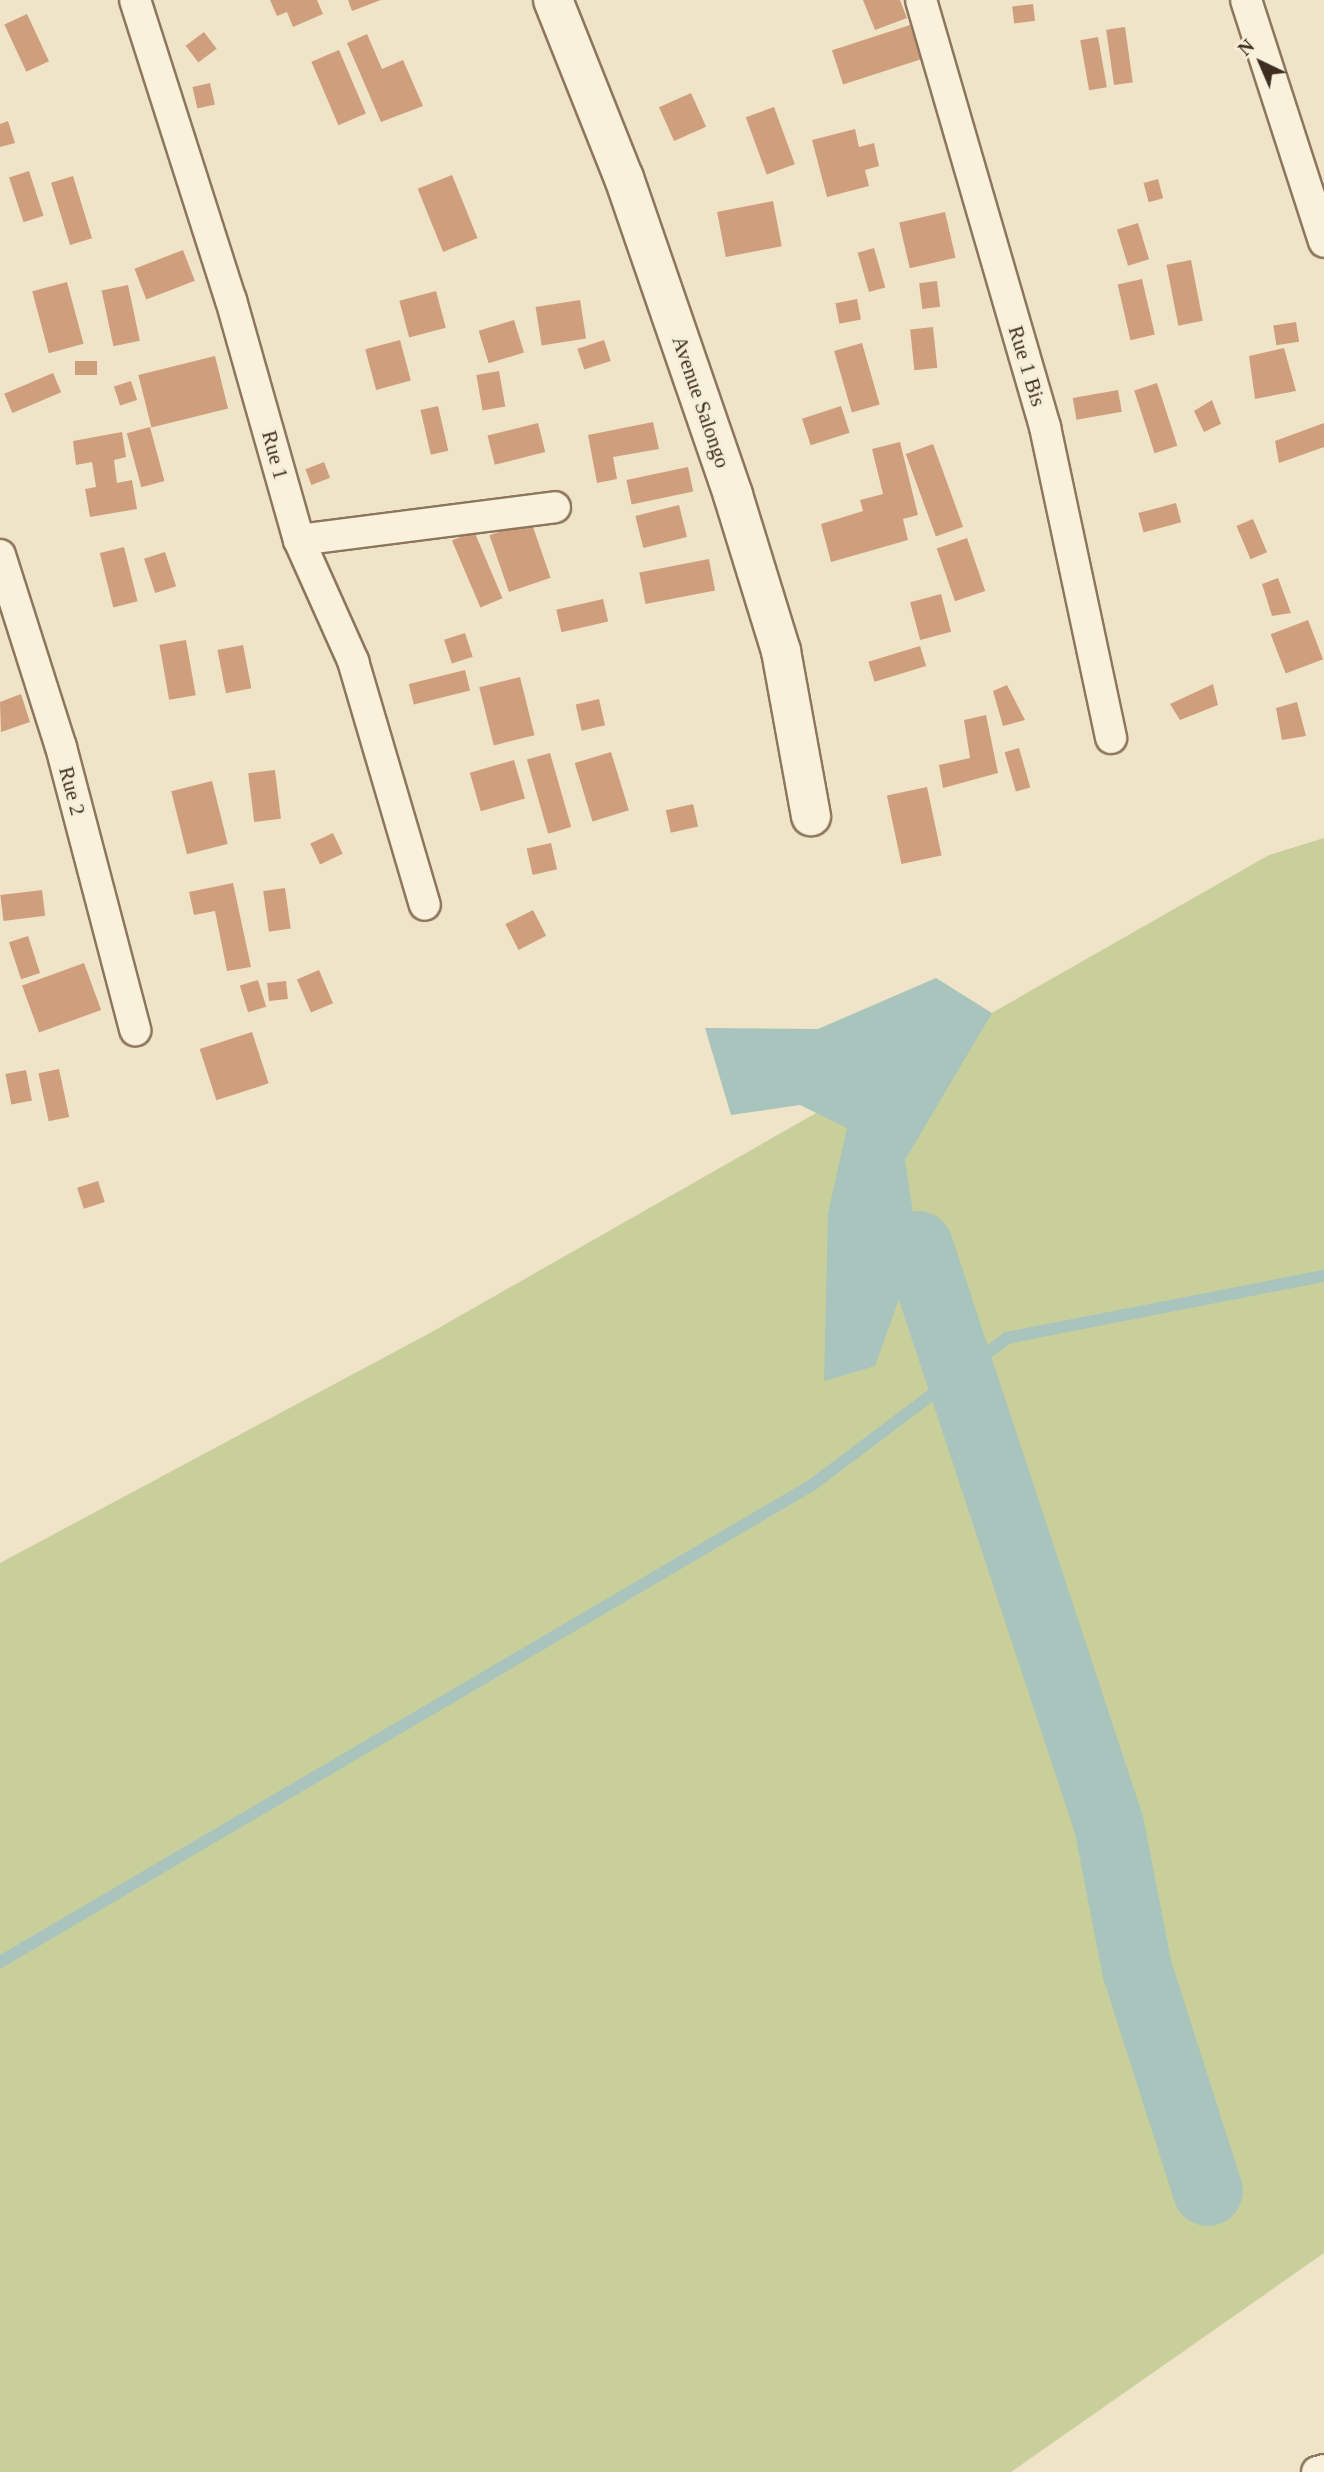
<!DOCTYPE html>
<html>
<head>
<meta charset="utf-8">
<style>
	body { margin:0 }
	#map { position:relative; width:1324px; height:2472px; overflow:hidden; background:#f0e4c8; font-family:Georgia,serif }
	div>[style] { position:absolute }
	.green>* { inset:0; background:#c9cf9b }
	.water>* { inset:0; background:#a9c4bc }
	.stream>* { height:12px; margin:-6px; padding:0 6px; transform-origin:6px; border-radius:6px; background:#a9c4bc }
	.river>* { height:70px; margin:-35px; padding:0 35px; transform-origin:35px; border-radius:35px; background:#a9c4bc }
	.building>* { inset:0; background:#cf9f7d; transform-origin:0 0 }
	.roads { filter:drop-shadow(2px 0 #8d765c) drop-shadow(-2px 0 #8d765c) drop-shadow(0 2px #8d765c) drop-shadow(0 -2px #8d765c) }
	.minor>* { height:30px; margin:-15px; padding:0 15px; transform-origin:15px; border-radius:15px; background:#faf1dc }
	.tertiary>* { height:38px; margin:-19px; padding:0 19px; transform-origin:19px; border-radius:19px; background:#faf1dc }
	span { translate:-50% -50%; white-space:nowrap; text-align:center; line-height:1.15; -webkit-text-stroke:6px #f7eed8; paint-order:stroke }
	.street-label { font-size:21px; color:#3d2e20 }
	.north { position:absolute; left:1226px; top:28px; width:70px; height:70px; -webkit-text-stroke:5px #f7eed8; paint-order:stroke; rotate:316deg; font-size:19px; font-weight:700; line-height:28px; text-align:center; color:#3d2e20 }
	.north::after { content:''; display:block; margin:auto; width:24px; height:32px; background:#3d2e20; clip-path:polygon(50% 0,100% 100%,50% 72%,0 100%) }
</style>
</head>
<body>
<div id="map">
	<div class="green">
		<div style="clip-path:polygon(1324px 838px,1324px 2253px,1011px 2472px,0 2472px,0 1563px,428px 1334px,1269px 855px)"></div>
	</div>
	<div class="water">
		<div style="clip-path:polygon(936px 978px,992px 1013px,905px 1160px,918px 1246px,875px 1366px,824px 1381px,828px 1213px,847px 1128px,800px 1105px,731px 1115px,705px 1028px,818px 1029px)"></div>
	</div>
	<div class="stream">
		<div style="left:0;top:1962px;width:942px;rotate:-30.43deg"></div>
		<div style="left:812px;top:1485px;width:244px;rotate:-37deg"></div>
		<div style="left:1007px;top:1338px;width:323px;rotate:-11.1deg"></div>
	</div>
	<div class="river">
		<div style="left:918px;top:1246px;width:610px;rotate:71.74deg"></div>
		<div style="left:1109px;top:1825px;width:147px;rotate:79deg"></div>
		<div style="left:1137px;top:1969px;width:233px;rotate:72.3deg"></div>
	</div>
	<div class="building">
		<div style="clip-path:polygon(270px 0,317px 0,323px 14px,293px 27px,287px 12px,277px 16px)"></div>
		<div style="clip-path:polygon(348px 0,381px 0,352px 11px)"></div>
		<div style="clip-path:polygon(863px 0,900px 0,907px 18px,875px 30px)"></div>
		<div style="left:1033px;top:4px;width:17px;height:21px;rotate:83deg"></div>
		<div style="left:27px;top:14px;width:52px;height:25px;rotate:65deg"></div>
		<div style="left:910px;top:25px;width:36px;height:82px;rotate:72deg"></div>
		<div style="left:1125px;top:27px;width:56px;height:19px;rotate:82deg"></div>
		<div style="left:204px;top:32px;width:21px;height:23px;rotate:53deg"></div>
		<div style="clip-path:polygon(367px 34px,382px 69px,403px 60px,423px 106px,381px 122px,347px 43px)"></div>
		<div style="left:1098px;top:37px;width:51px;height:18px;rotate:80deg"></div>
		<div style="left:339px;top:50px;width:69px;height:30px;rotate:67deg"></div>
		<div style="left:210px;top:83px;width:22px;height:18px;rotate:77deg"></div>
		<div style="left:691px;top:93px;width:37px;height:35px;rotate:66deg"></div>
		<div style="left:774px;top:107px;width:61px;height:30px;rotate:70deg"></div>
		<div style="clip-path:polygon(8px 121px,15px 143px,0 147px,0 124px)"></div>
		<div style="clip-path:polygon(855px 129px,859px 147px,874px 143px,879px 166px,865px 170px,869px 186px,827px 197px,812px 140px)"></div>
		<div style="left:29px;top:171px;width:47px;height:21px;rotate:72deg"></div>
		<div style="left:452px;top:175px;width:68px;height:37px;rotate:68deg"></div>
		<div style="left:73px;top:176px;width:65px;height:23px;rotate:73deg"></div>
		<div style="left:1158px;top:179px;width:20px;height:15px;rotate:75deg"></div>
		<div style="left:773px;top:201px;width:46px;height:57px;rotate:79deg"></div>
		<div style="left:945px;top:212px;width:47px;height:47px;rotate:77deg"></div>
		<div style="left:1138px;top:223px;width:38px;height:22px;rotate:73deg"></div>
		<div style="left:874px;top:248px;width:41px;height:17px;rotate:74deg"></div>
		<div style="left:183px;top:250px;width:33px;height:52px;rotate:69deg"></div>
		<div style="left:1191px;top:260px;width:62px;height:25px;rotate:79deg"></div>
		<div style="left:1142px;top:279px;width:57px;height:25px;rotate:77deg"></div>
		<div style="left:937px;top:281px;width:26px;height:18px;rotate:83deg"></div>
		<div style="left:67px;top:282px;width:64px;height:36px;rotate:75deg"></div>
		<div style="left:128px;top:285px;width:57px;height:27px;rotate:78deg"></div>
		<div style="left:436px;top:291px;width:38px;height:38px;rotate:75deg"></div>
		<div style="left:857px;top:299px;width:21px;height:22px;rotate:79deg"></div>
		<div style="left:580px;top:300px;width:39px;height:45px;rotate:81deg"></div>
		<div style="left:514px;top:320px;width:34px;height:37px;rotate:73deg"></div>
		<div style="left:1296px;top:322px;width:20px;height:23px;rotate:81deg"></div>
		<div style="left:933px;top:327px;width:41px;height:23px;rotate:84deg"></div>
		<div style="left:400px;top:340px;width:42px;height:36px;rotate:75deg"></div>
		<div style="left:604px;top:340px;width:22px;height:28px;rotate:72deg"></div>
		<div style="left:862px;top:343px;width:64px;height:29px;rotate:74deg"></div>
		<div style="clip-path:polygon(1284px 348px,1296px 391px,1255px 399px,1249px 356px)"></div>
		<div style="left:215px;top:356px;width:54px;height:79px;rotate:76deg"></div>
		<div style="left:75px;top:361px;width:22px;height:14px"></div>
		<div style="left:499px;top:371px;width:36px;height:23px;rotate:80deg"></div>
		<div style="left:53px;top:373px;width:21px;height:53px;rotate:67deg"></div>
		<div style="left:131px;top:381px;width:20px;height:18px;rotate:72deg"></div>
		<div style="left:1157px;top:383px;width:66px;height:24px;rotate:72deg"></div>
		<div style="left:1118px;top:390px;width:22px;height:46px;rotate:80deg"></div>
		<div style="clip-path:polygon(1212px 400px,1221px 424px,1204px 432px,1194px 411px)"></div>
		<div style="left:438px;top:406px;width:46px;height:18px;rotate:77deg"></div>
		<div style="left:841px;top:406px;width:28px;height:41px;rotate:72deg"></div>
		<div style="clip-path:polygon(653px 422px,659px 449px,613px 457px,617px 479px,597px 483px,588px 435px)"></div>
		<div style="left:538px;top:423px;width:30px;height:52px;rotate:76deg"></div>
		<div style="clip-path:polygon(1324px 423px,1324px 447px,1279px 463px,1275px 441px)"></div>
		<div style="left:150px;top:427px;width:56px;height:24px;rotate:75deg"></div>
		<div style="clip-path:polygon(122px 432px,126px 457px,114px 460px,117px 483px,132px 480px,137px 509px,90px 517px,85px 489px,96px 487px,92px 462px,76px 465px,73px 441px)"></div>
		<div style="clip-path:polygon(900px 442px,918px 515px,903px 519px,908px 540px,831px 562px,821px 524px,863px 511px,860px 500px,883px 494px,872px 449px)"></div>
		<div style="left:933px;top:444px;width:88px;height:29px;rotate:70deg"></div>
		<div style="left:324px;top:462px;width:17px;height:20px;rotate:69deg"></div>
		<div style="left:688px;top:467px;width:25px;height:63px;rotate:78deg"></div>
		<div style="left:1176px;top:503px;width:20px;height:39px;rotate:75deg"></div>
		<div style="left:679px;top:505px;width:33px;height:45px;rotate:76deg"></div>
		<div style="left:1253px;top:519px;width:36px;height:18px;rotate:67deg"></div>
		<div style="left:531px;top:521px;width:60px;height:44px;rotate:71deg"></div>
		<div style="left:474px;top:531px;width:73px;height:24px;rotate:67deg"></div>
		<div style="left:967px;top:538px;width:56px;height:32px;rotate:71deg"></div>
		<div style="left:124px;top:547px;width:56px;height:25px;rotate:76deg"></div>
		<div style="left:165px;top:552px;width:36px;height:22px;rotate:72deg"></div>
		<div style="left:709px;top:559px;width:32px;height:71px;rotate:79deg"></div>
		<div style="clip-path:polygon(1278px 578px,1291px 613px,1272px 616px,1262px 584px)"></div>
		<div style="left:941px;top:594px;width:39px;height:32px;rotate:75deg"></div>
		<div style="left:603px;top:599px;width:23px;height:48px;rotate:77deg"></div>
		<div style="left:1308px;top:620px;width:42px;height:40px;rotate:69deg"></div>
		<div style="left:465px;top:633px;width:25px;height:22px;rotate:72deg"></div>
		<div style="left:186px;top:640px;width:56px;height:27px;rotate:80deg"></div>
		<div style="left:243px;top:645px;width:44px;height:26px;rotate:79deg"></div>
		<div style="left:920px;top:646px;width:21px;height:54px;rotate:73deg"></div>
		<div style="left:465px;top:670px;width:21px;height:58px;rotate:76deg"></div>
		<div style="left:520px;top:677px;width:60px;height:42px;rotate:76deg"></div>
		<div style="clip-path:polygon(1213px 684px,1218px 705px,1180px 720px,1170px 704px)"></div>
		<div style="clip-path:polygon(1007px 685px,1025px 720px,1003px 726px,993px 691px)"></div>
		<div style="clip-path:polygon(21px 694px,30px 722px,1px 732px,0 702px)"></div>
		<div style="left:599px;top:699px;width:27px;height:24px;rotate:77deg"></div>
		<div style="clip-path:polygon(1297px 702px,1306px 736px,1282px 740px,1276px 708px)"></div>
		<div style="clip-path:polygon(986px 715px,998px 773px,943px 788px,939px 765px,970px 758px,964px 720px)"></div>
		<div style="left:1019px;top:748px;width:41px;height:15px;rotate:74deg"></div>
		<div style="left:611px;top:752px;width:61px;height:38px;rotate:73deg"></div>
		<div style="left:550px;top:753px;width:77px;height:24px;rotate:74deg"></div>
		<div style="left:514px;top:760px;width:40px;height:46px;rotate:74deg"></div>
		<div style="left:275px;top:770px;width:49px;height:27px;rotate:83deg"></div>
		<div style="left:212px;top:781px;width:65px;height:42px;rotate:76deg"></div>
		<div style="left:927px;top:787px;width:70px;height:41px;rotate:78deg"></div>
		<div style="left:693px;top:804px;width:23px;height:28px;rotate:77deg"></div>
		<div style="left:333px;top:833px;width:23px;height:25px;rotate:65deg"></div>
		<div style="left:551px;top:843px;width:27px;height:25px;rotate:77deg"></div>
		<div style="clip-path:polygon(233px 883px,251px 967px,227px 971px,215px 911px,194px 915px,189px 892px)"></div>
		<div style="left:285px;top:888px;width:41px;height:22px;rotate:82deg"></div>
		<div style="left:42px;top:890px;width:26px;height:42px;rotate:83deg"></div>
		<div style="left:533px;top:910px;width:29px;height:31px;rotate:63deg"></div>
		<div style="left:28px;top:936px;width:39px;height:20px;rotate:72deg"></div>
		<div style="left:84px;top:963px;width:50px;height:66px;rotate:70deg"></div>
		<div style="left:319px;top:970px;width:36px;height:24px;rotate:67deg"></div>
		<div style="left:258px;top:980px;width:28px;height:19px;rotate:73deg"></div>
		<div style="left:286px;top:981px;width:18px;height:19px;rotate:84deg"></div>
		<div style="left:252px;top:1032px;width:54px;height:55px;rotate:72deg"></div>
		<div style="left:59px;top:1069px;width:49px;height:21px;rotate:78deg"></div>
		<div style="left:26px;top:1070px;width:31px;height:21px;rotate:79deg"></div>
		<div style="left:98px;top:1181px;width:22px;height:22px;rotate:72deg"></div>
	</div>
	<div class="roads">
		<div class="minor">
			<div style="left:135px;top:0;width:315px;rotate:72.3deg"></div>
			<div style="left:231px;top:300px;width:249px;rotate:74.2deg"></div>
			<div style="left:299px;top:540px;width:133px;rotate:65.9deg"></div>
			<div style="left:353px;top:661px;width:254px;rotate:73.6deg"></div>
			<div style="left:921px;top:0;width:445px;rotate:73.8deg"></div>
			<div style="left:1045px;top:427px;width:318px;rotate:78deg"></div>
			<div style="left:1246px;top:0;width:254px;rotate:72.1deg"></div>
			<div style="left:299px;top:540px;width:258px;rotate:-7.3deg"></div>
			<div style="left:0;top:555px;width:201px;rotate:72.4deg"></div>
			<div style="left:61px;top:747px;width:293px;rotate:75.3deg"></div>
			<div style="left:1317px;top:2472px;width:7px;rotate:-16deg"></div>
		</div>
		<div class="tertiary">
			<div style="left:553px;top:0;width:192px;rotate:68.3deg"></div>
			<div style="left:624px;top:178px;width:335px;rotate:71deg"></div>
			<div style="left:733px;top:495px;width:163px;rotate:72.9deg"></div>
			<div style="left:781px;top:651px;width:168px;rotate:79.7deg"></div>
		</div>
	</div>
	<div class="street-label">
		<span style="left:1027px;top:366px;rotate:73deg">Rue 1 Bis</span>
		<span style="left:701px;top:402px;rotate:71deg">Avenue Salongo</span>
		<span style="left:275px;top:455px;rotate:75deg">Rue 1</span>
		<span style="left:72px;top:791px;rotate:75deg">Rue 2</span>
	</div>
	<div class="north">N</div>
</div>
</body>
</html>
